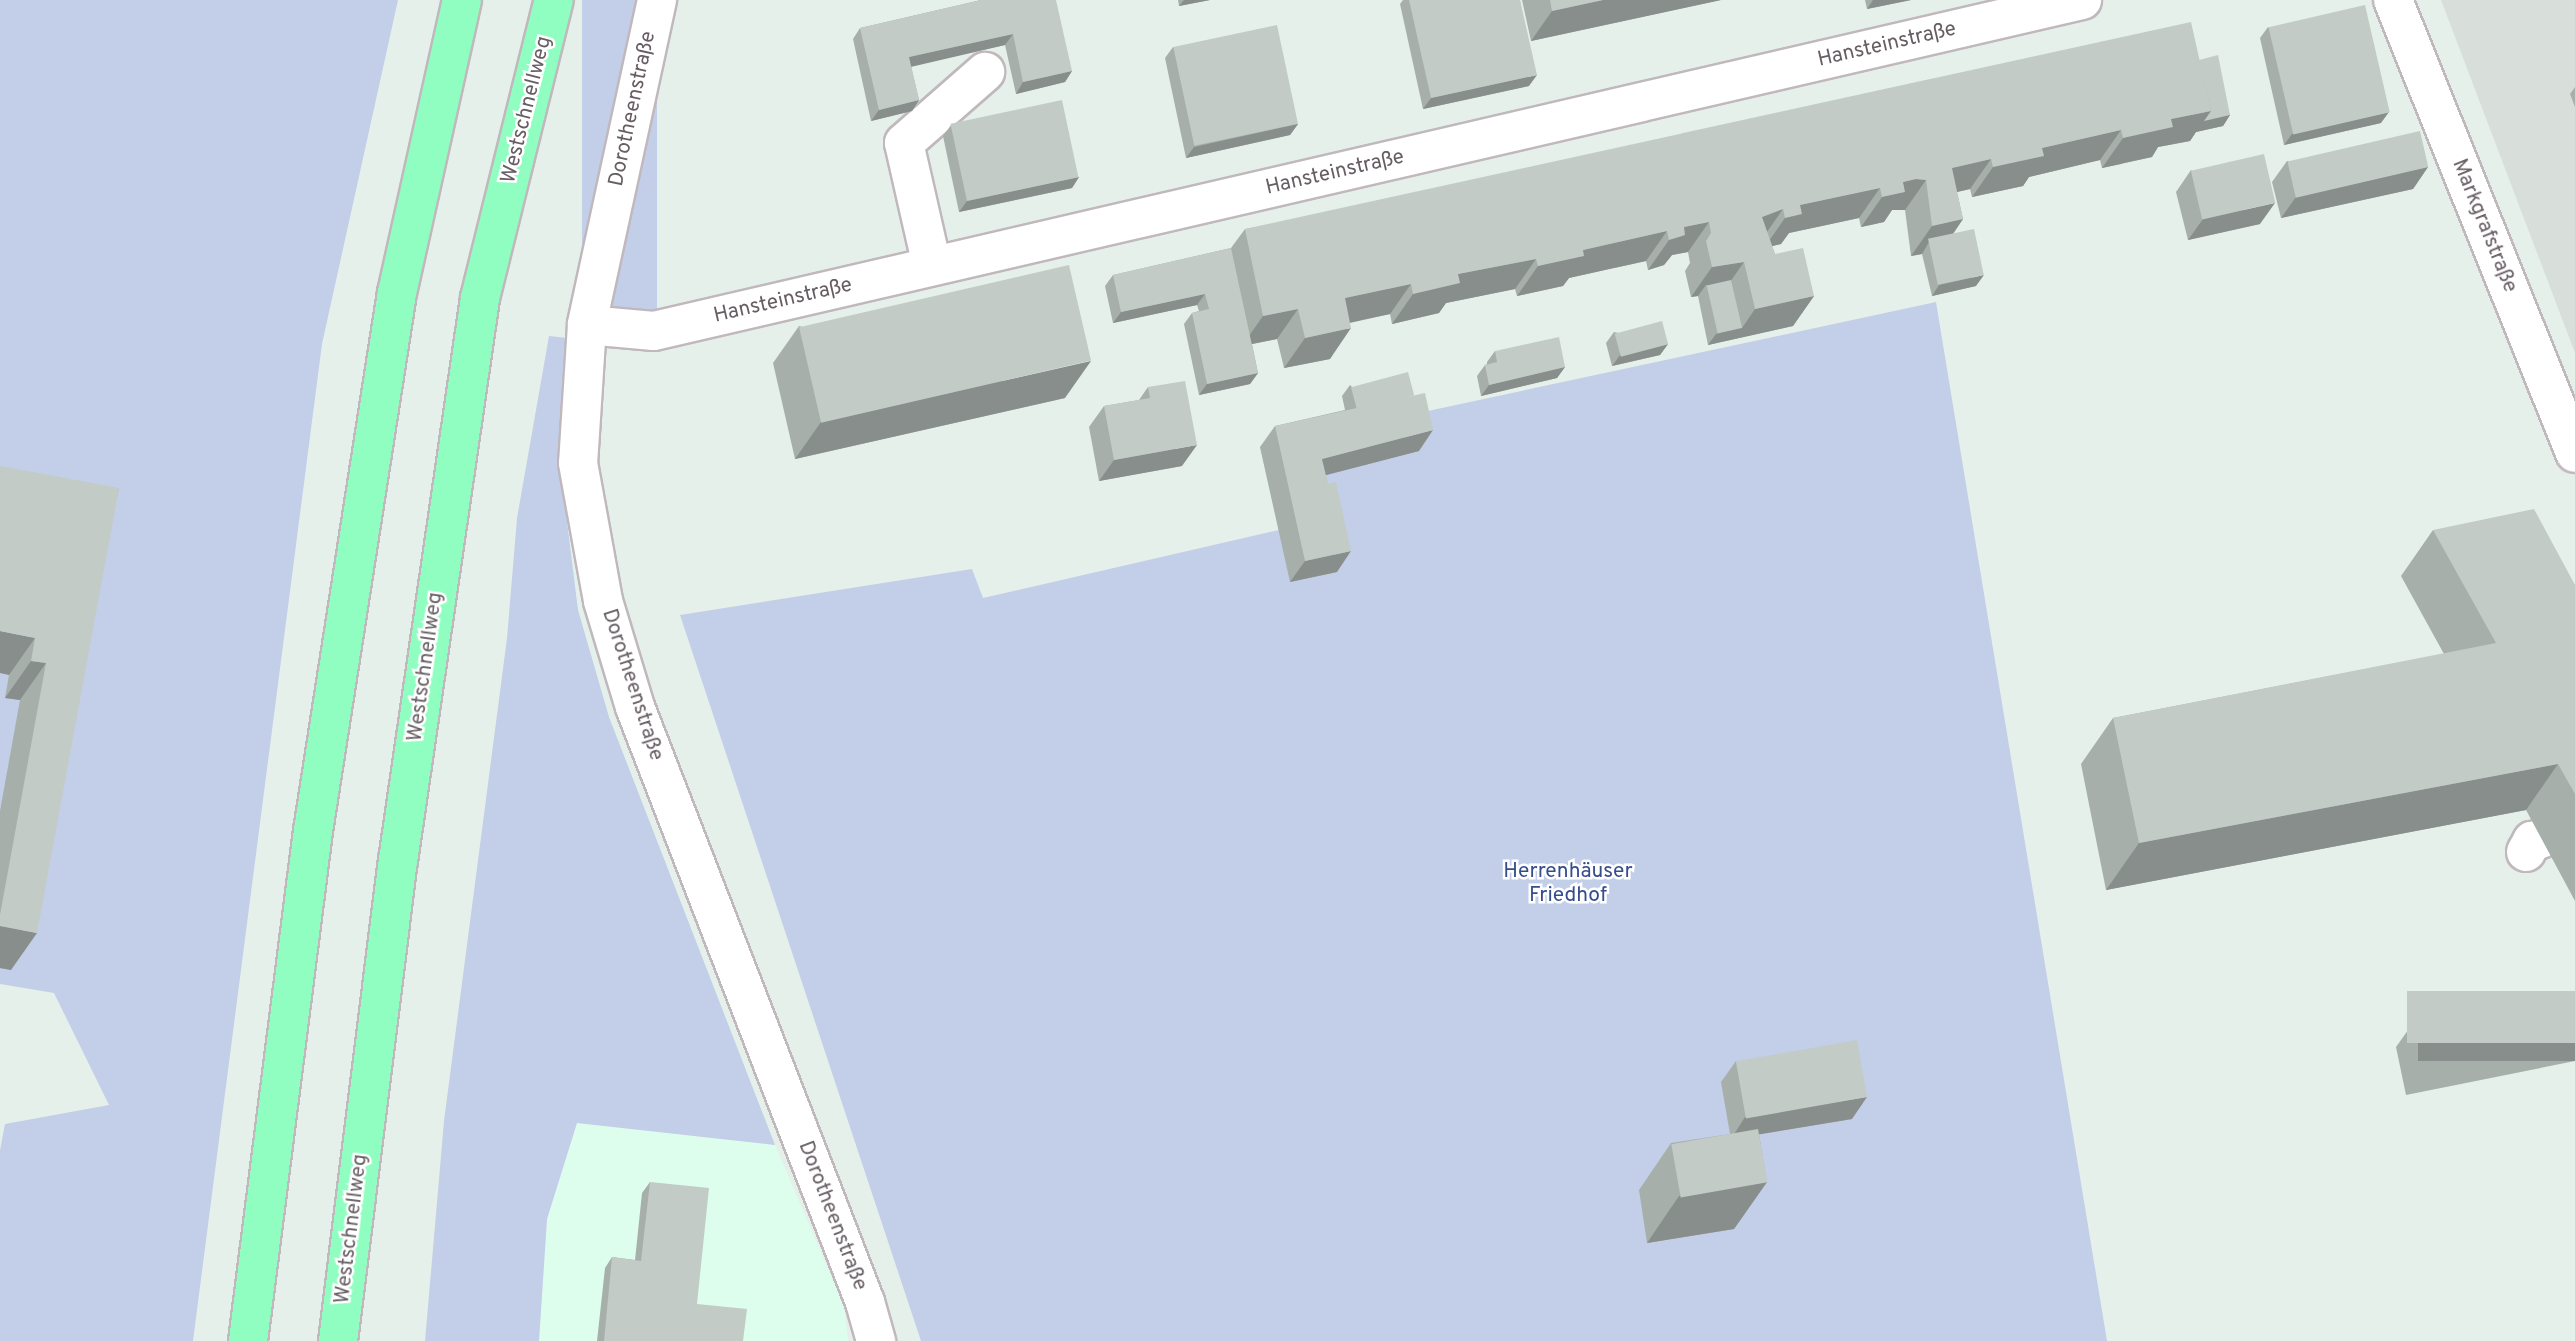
<!DOCTYPE html>
<html>
<head>
<meta charset="utf-8">
<style>
	body { margin:0 }
	#map { position:relative; width:2575px; height:1341px; overflow:hidden; background:#e6f0eb; font-family:Overpass,sans-serif }
	div>[style] { position:absolute }
	.commercial>* { inset:0; background:#ddfeec }
	.industrial>* { inset:0; background:#d8dfda }
	.green>* { inset:0; background:#c3cee8; transform-origin:0 0 }
	.roads { filter:drop-shadow(2px 0 #c0b8bd) drop-shadow(-2px 0 #c0b8bd) drop-shadow(0 2px #c0b8bd) drop-shadow(0 -2px #c0b8bd) }
	.minor>* { height:38px; margin:-19px; padding:0 19px; transform-origin:19px; border-radius:19px; background:#fff }
	.highway>* { height:38px; margin:-19px; padding:0 19px; transform-origin:19px; border-radius:19px; background:#8ffec0 }
	.wall>* { inset:0; background:#a7afaa }
	.shaded-wall>* { inset:0; background:#888e8b; transform-origin:0 0 }
	.building>* { inset:0; background:#c2cbc6; transform-origin:0 0 }
	span { translate:-50% -50%; white-space:nowrap; text-align:center; line-height:1.15; -webkit-text-stroke:5px #fff; paint-order:stroke }
	.street-label { font-size:21px; color:#675e64 }
	.park-label { font-size:21px; color:#364d8d }
</style>
</head>
<body>
<div id="map">
	<div class="commercial">
		<div style="clip-path:polygon(577px 1123px,775px 1145px,844px 1306px,848px 1341px,539px 1341px,547px 1219px)"></div>
	</div>
	<div class="industrial">
		<div style="clip-path:polygon(2441px 0,2575px 0,2575px 353px)"></div>
	</div>
	<div class="green">
		<div style="clip-path:polygon(0 0,398px 0,322px 344px,193px 1341px,0 1341px,0 1150px,5px 1124px,109px 1105px,54px 993px,0 984px)"></div>
		<div style="left:582px;top:0;width:75px;height:318px"></div>
		<div style="clip-path:polygon(1936px 302px,2107px 1341px,921px 1341px,680px 615px,972px 569px,983px 598px,1279px 530px,1260px 447px)"></div>
		<div style="clip-path:polygon(549px 336px,568px 338px,560px 465px,578px 610px,609px 717px,775px 1145px,577px 1123px,547px 1219px,539px 1341px,425px 1341px,444px 1121px,507px 638px,517px 518px)"></div>
	</div>
	<div class="roads">
		<div class="minor">
			<div style="left:657px;top:0;width:332px;rotate:102.2deg"></div>
			<div style="left:587px;top:325px;width:138px;rotate:93.7deg"></div>
			<div style="left:578px;top:463px;width:140px;rotate:79.7deg"></div>
			<div style="left:603px;top:601px;width:111px;rotate:73.2deg"></div>
			<div style="left:635px;top:707px;width:638px;rotate:68.87deg"></div>
			<div style="left:865px;top:1302px;width:41px;rotate:74.2deg"></div>
			<div style="left:2393px;top:0;width:488px;rotate:68.1deg"></div>
			<div style="left:932px;top:266px;width:126px;rotate:-102.8deg"></div>
			<div style="left:904px;top:143px;width:108px;rotate:-41.2deg"></div>
			<div style="left:587px;top:325px;width:67px;rotate:5.1deg"></div>
			<div style="left:654px;top:331px;width:1466px;rotate:-13.05deg"></div>
			<div style="left:2526px;top:852px;width:13px;rotate:-61deg"></div>
			<div style="left:2532px;top:841px;width:9px;rotate:-13deg"></div>
		</div>
		<div class="highway">
			<div style="left:248px;top:1341px;width:514px;rotate:-82.74deg"></div>
			<div style="left:313px;top:831px;width:545px;rotate:-81.13deg"></div>
			<div style="left:397px;top:293px;width:300px;rotate:-77.5deg"></div>
			<div style="left:338px;top:1341px;width:484px;rotate:-82.9deg"></div>
			<div style="left:398px;top:861px;width:569px;rotate:-81.71deg"></div>
			<div style="left:480px;top:298px;width:307px;rotate:-76.1deg"></div>
		</div>
	</div>
	<div class="wall">
		<div style="clip-path:polygon(981px 0,1072px 71px,1065px 82px,1016px 94px,1005px 45px,911px 66px,919px 100px,912px 111px,871px 121px,853px 39px,860px 28px)"></div>
		<div style="clip-path:polygon(1178px 0,1210px 0,1179px 6px)"></div>
		<div style="clip-path:polygon(1403px 0,1520px 0,1529px 86px,1423px 109px,1400px 4px)"></div>
		<div style="clip-path:polygon(1522px 0,1721px 0,1531px 41px)"></div>
		<div style="clip-path:polygon(1865px 0,1911px 0,1867px 9px)"></div>
		<div style="clip-path:polygon(2268px 27px,2381px 123px,2284px 145px,2260px 38px)"></div>
		<div style="clip-path:polygon(1173px 47px,1298px 124px,1290px 135px,1186px 158px,1165px 58px)"></div>
		<div style="clip-path:polygon(2199px 60px,2230px 115px,2223px 126px,2196px 132px,2190px 141px,2158px 147px,2152px 157px,2102px 168px,2100px 160px,2029px 177px,2023px 186px,1972px 197px,1970px 189px,1957px 192px,1963px 219px,1952px 236px,1976px 286px,1932px 296px,1922px 254px,1911px 256px,1905px 210px,1895px 209px,1892px 210px,1884px 222px,1861px 227px,1859px 218px,1789px 233px,1781px 244px,1772px 246px,1775px 254px,1814px 296px,1793px 326px,1708px 345px,1698px 296px,1691px 297px,1685px 271px,1690px 263px,1688px 252px,1672px 255px,1664px 265px,1648px 270px,1646px 261px,1569px 278px,1563px 286px,1517px 296px,1515px 289px,1446px 303px,1439px 313px,1392px 324px,1390px 314px,1350px 323px,1330px 359px,1284px 368px,1277px 339px,1252px 344px,1258px 373px,1250px 384px,1199px 395px,1184px 324px,1192px 313px,1199px 311px,1197px 305px,1113px 323px,1105px 286px,1113px 275px,1231px 248px,1245px 229px)"></div>
		<div style="clip-path:polygon(2575px 87px,2575px 107px,2570px 94px)"></div>
		<div style="clip-path:polygon(951px 125px,1079px 177px,1072px 188px,959px 212px,943px 136px)"></div>
		<div style="clip-path:polygon(2287px 161px,2428px 167px,2413px 189px,2281px 218px,2272px 182px)"></div>
		<div style="clip-path:polygon(2191px 170px,2260px 224px,2188px 240px,2176px 192px)"></div>
		<div style="clip-path:polygon(799px 326px,1065px 398px,795px 459px,773px 363px)"></div>
		<div style="clip-path:polygon(1614px 332px,1668px 344px,1660px 355px,1612px 366px,1606px 343px)"></div>
		<div style="clip-path:polygon(1495px 351px,1565px 367px,1557px 378px,1481px 396px,1477px 376px,1485px 365px,1487px 364px,1487px 362px)"></div>
		<div style="clip-path:polygon(1350px 385px,1419px 451px,1326px 475px,1337px 572px,1290px 582px,1260px 447px,1275px 426px,1345px 410px,1342px 396px)"></div>
		<div style="clip-path:polygon(1148px 387px,1182px 466px,1099px 481px,1089px 427px,1104px 406px,1139px 400px)"></div>
		<div style="clip-path:polygon(119px 488px,11px 970px,0 968px,0 811px,20px 700px,5px 698px,9px 675px)"></div>
		<div style="clip-path:polygon(2433px 530px,2575px 585px,2575px 901px,2526px 810px,2106px 890px,2081px 764px,2113px 718px,2444px 654px,2401px 576px)"></div>
		<div style="clip-path:polygon(2575px 991px,2575px 1061px,2406px 1095px,2396px 1047px,2411px 1026px)"></div>
		<div style="clip-path:polygon(1736px 1061px,1852px 1119px,1759px 1134px,1767px 1182px,1734px 1229px,1647px 1243px,1639px 1190px,1671px 1143px,1730px 1134px,1721px 1082px)"></div>
		<div style="clip-path:polygon(650px 1182px,697px 1304px,743px 1341px,597px 1341px,605px 1268px,612px 1257px,635px 1260px,642px 1193px)"></div>
	</div>
	<div class="shaded-wall">
		<div style="clip-path:polygon(1184px 0,1210px 0,1179px 6px)"></div>
		<div style="clip-path:polygon(1603px 0,1721px 0,1531px 41px,1552px 11px)"></div>
		<div style="clip-path:polygon(1873px 0,1911px 0,1867px 9px)"></div>
		<div style="clip-path:polygon(1013px 34px,1005px 45px,902px 69px,909px 57px)"></div>
		<div style="clip-path:polygon(1072px 71px,1065px 82px,1016px 94px,1023px 82px)"></div>
		<div style="clip-path:polygon(1537px 75px,1529px 86px,1423px 109px,1431px 98px)"></div>
		<div style="clip-path:polygon(919px 100px,912px 111px,871px 121px,879px 110px)"></div>
		<div style="clip-path:polygon(2211px 111px,2230px 115px,2223px 126px,2196px 132px,2190px 141px,2158px 147px,2152px 157px,2102px 168px,2123px 138px,2171px 119px)"></div>
		<div style="clip-path:polygon(2389px 112px,2381px 123px,2284px 145px,2292px 134px)"></div>
		<div style="clip-path:polygon(1298px 124px,1290px 135px,1186px 158px,1194px 147px)"></div>
		<div style="clip-path:polygon(2121px 130px,2100px 160px,2029px 177px,2023px 186px,1972px 197px,1993px 167px,2042px 148px)"></div>
		<div style="clip-path:polygon(1991px 159px,1970px 189px,1931px 198px,1952px 168px)"></div>
		<div style="clip-path:polygon(2428px 167px,2413px 189px,2281px 218px,2296px 197px)"></div>
		<div style="clip-path:polygon(1079px 177px,1072px 188px,959px 212px,967px 201px)"></div>
		<div style="clip-path:polygon(1916px 179px,1926px 180px,1905px 210px,1892px 210px,1884px 222px,1861px 227px,1882px 197px,1903px 182px)"></div>
		<div style="clip-path:polygon(1880px 188px,1859px 218px,1789px 233px,1781px 244px,1764px 248px,1785px 218px,1800px 205px)"></div>
		<div style="clip-path:polygon(2275px 203px,2260px 224px,2188px 240px,2203px 219px)"></div>
		<div style="clip-path:polygon(1783px 209px,1762px 239px,1762px 217px)"></div>
		<div style="clip-path:polygon(1963px 219px,1942px 249px,1929px 242px,1922px 254px,1911px 256px,1932px 226px)"></div>
		<div style="clip-path:polygon(1709px 222px,1688px 252px,1672px 255px,1664px 265px,1648px 270px,1669px 240px,1684px 227px)"></div>
		<div style="clip-path:polygon(1667px 231px,1646px 261px,1569px 278px,1563px 286px,1517px 296px,1538px 266px,1583px 250px)"></div>
		<div style="clip-path:polygon(1536px 259px,1515px 289px,1446px 303px,1439px 313px,1392px 324px,1413px 294px,1458px 274px)"></div>
		<div style="clip-path:polygon(1744px 262px,1723px 292px,1706px 285px,1698px 296px,1691px 297px,1712px 267px)"></div>
		<div style="clip-path:polygon(1984px 275px,1976px 286px,1932px 296px,1939px 285px)"></div>
		<div style="clip-path:polygon(1411px 284px,1390px 314px,1324px 328px,1345px 298px)"></div>
		<div style="clip-path:polygon(1205px 294px,1197px 305px,1113px 323px,1121px 312px)"></div>
		<div style="clip-path:polygon(1814px 296px,1793px 326px,1708px 345px,1716px 334px,1742px 328px,1755px 309px)"></div>
		<div style="clip-path:polygon(1298px 309px,1277px 339px,1242px 346px,1263px 316px)"></div>
		<div style="clip-path:polygon(1351px 328px,1330px 359px,1284px 368px,1305px 338px)"></div>
		<div style="clip-path:polygon(1668px 344px,1660px 355px,1612px 366px,1620px 355px)"></div>
		<div style="clip-path:polygon(1091px 361px,1065px 398px,795px 459px,821px 422px)"></div>
		<div style="clip-path:polygon(1565px 367px,1557px 378px,1481px 396px,1489px 385px)"></div>
		<div style="clip-path:polygon(1258px 373px,1250px 384px,1199px 395px,1207px 384px)"></div>
		<div style="clip-path:polygon(1433px 430px,1419px 451px,1307px 480px,1322px 459px)"></div>
		<div style="clip-path:polygon(1197px 445px,1182px 466px,1099px 481px,1114px 460px)"></div>
		<div style="clip-path:polygon(1351px 551px,1337px 572px,1290px 582px,1305px 561px)"></div>
		<div style="clip-path:polygon(0 631px,35px 638px,9px 675px,0 673px)"></div>
		<div style="clip-path:polygon(31px 661px,46px 663px,20px 700px,5px 698px)"></div>
		<div style="clip-path:polygon(2558px 764px,2526px 810px,2106px 890px,2139px 843px)"></div>
		<div style="clip-path:polygon(0 926px,37px 933px,11px 970px,0 968px)"></div>
		<div style="left:2575px;top:1043px;width:18px;height:157px;rotate:90deg"></div>
		<div style="clip-path:polygon(1867px 1097px,1852px 1119px,1731px 1139px,1745px 1117px)"></div>
		<div style="clip-path:polygon(1767px 1182px,1734px 1229px,1647px 1243px,1679px 1196px)"></div>
	</div>
	<div class="building">
		<div style="clip-path:polygon(981px 0,1056px 0,1072px 71px,1023px 82px,1013px 34px,909px 57px,919px 100px,879px 110px,860px 28px)"></div>
		<div style="clip-path:polygon(1409px 0,1520px 0,1537px 75px,1431px 98px)"></div>
		<div style="clip-path:polygon(1550px 0,1603px 0,1552px 11px)"></div>
		<div style="left:2365px;top:5px;width:110px;height:99px;rotate:77deg"></div>
		<div style="clip-path:polygon(2191px 22px,2211px 111px,2171px 119px,2173px 127px,2123px 138px,2121px 130px,2042px 148px,2044px 156px,1993px 167px,1991px 159px,1952px 168px,1963px 219px,1932px 226px,1926px 180px,1916px 179px,1903px 182px,1905px 192px,1882px 197px,1880px 188px,1800px 205px,1802px 214px,1785px 218px,1783px 209px,1762px 217px,1775px 254px,1803px 248px,1814px 296px,1755px 309px,1744px 262px,1712px 267px,1706px 241px,1711px 233px,1709px 222px,1684px 227px,1685px 235px,1669px 240px,1667px 231px,1583px 250px,1584px 256px,1538px 266px,1536px 259px,1458px 274px,1460px 283px,1413px 294px,1411px 284px,1345px 298px,1351px 328px,1305px 338px,1298px 309px,1263px 316px,1245px 229px)"></div>
		<div style="left:1277px;top:25px;width:101px;height:106px;rotate:78deg"></div>
		<div style="clip-path:polygon(2218px 55px,2230px 115px,2204px 121px,2211px 111px,2199px 60px)"></div>
		<div style="left:1062px;top:100px;width:79px;height:114px;rotate:78deg"></div>
		<div style="left:2420px;top:131px;width:37px;height:136px;rotate:77deg"></div>
		<div style="left:2264px;top:154px;width:50px;height:75px;rotate:77deg"></div>
		<div style="left:1974px;top:229px;width:47px;height:47px;rotate:78deg"></div>
		<div style="clip-path:polygon(1231px 248px,1258px 373px,1207px 384px,1192px 313px,1209px 309px,1205px 294px,1121px 312px,1113px 275px)"></div>
		<div style="left:1069px;top:265px;width:98px;height:277px;rotate:77deg"></div>
		<div style="left:1731px;top:280px;width:49px;height:25px;rotate:77deg"></div>
		<div style="left:1662px;top:321px;width:24px;height:49px;rotate:75deg"></div>
		<div style="clip-path:polygon(1559px 337px,1565px 367px,1489px 385px,1485px 365px,1497px 362px,1495px 351px)"></div>
		<div style="left:1408px;top:372px;width:24px;height:59px;rotate:75deg"></div>
		<div style="clip-path:polygon(1185px 381px,1197px 445px,1114px 460px,1104px 406px,1150px 398px,1148px 387px)"></div>
		<div style="clip-path:polygon(1425px 393px,1433px 430px,1322px 459px,1328px 484px,1336px 482px,1351px 551px,1305px 561px,1275px 426px)"></div>
		<div style="clip-path:polygon(0 466px,119px 488px,37px 933px,0 926px,0 915px,46px 663px,31px 661px,35px 638px,0 631px,0 633px)"></div>
		<div style="clip-path:polygon(2534px 509px,2575px 585px,2575px 794px,2558px 764px,2139px 843px,2113px 718px,2496px 643px,2433px 530px)"></div>
		<div style="left:2575px;top:991px;width:52px;height:168px;rotate:90deg"></div>
		<div style="left:1857px;top:1040px;width:58px;height:123px;rotate:80deg"></div>
		<div style="left:1758px;top:1129px;width:54px;height:88px;rotate:80deg"></div>
		<div style="clip-path:polygon(650px 1182px,709px 1188px,697px 1304px,747px 1309px,743px 1341px,604px 1341px,612px 1257px,641px 1261px)"></div>
	</div>
	<div class="street-label">
		<span style="left:1887px;top:45px;rotate:-13deg">Hansteinstraße</span>
		<span style="left:633px;top:109px;rotate:-78deg">Dorotheenstraße</span>
		<span style="left:527px;top:110px;rotate:-76deg">Westschnellweg</span>
		<span style="left:1335px;top:173px;rotate:-13deg">Hansteinstraße</span>
		<span style="left:2484px;top:226px;rotate:68deg">Markgrafstraße</span>
		<span style="left:783px;top:301px;rotate:-13deg">Hansteinstraße</span>
		<span style="left:426px;top:667px;rotate:-82deg">Westschnellweg</span>
		<span style="left:632px;top:685px;rotate:72deg">Dorotheenstraße</span>
		<span style="left:832px;top:1216px;rotate:69deg">Dorotheenstraße</span>
		<span style="left:352px;top:1229px;rotate:-83deg">Westschnellweg</span>
	</div>
	<div class="park-label">
		<span style="left:1568px;top:884px">Herrenhäuser<br>Friedhof</span>
	</div>
</div>
</body>
</html>
